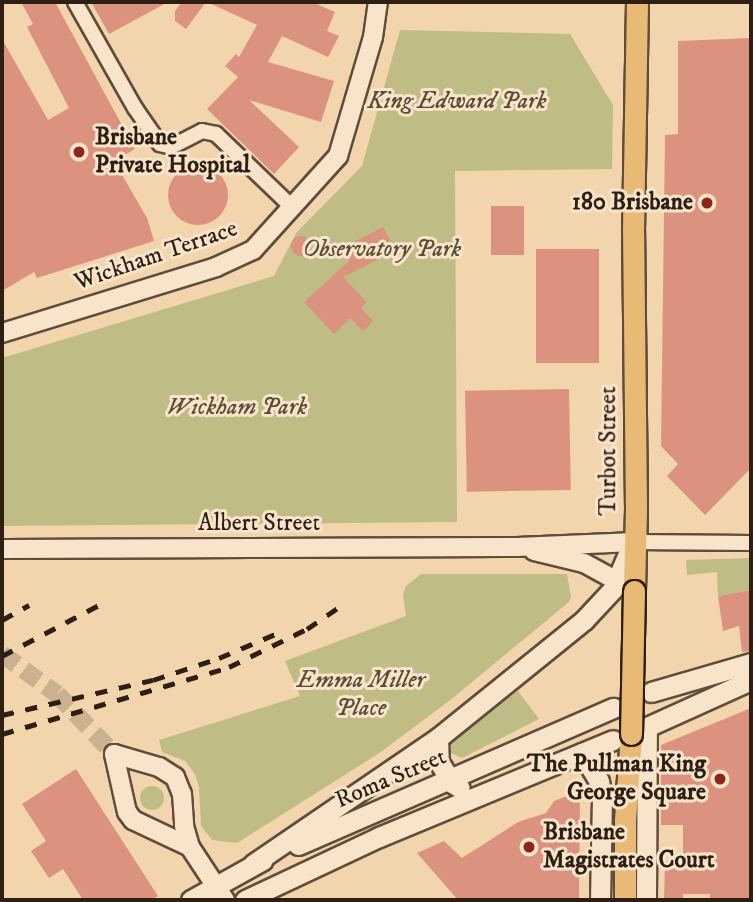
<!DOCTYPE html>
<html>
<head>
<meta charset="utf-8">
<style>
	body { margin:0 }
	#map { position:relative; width:753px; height:902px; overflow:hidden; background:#f2d5ad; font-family:"IM FELL DW Pica",serif }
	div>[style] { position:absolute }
	.green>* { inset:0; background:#c0bc86 }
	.round { border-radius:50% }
	.building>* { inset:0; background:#db9380; transform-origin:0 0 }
	.tertiary-tunnel>* { height:18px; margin-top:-9px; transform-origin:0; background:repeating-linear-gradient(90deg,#cbb18f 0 18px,transparent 0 27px) }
	.roads { filter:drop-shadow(2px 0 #5f4c3b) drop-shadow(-2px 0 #5f4c3b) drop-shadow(0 2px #5f4c3b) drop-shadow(0 -2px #5f4c3b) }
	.minor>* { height:14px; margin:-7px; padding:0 7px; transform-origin:7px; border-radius:7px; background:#f7e4ca }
	.tertiary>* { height:18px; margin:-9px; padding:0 9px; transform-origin:9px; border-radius:9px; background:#f7e4ca }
	.secondary>* { height:19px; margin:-9.5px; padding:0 9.5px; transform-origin:9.5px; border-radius:9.5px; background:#f7e4ca }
	.primary>* { height:21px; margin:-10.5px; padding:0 10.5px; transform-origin:10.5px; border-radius:10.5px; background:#e9ba76 }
	.rail>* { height:5px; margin-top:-2.5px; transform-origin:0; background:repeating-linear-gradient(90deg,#2e1f15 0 12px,transparent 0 24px) }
	.bridges { filter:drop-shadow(2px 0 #2e1f15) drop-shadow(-2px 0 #2e1f15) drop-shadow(0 2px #2e1f15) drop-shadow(0 -2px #2e1f15) }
	.primary-bridge>* { height:21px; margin:-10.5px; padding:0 10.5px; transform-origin:10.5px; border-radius:10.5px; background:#e9ba76 }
	.dots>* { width:19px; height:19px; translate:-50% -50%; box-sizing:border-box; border:4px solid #f7e4ca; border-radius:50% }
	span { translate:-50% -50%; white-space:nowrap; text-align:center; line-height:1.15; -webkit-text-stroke:6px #f7e4ca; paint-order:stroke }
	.park-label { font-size:24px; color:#5a4e37; font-style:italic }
	.poi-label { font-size:24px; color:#2e1f15; font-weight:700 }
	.left { translate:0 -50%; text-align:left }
	.right { translate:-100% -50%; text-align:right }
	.street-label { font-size:24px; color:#2e1f15 }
	.frame { position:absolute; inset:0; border:4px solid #2e1f15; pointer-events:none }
</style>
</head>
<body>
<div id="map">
	<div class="green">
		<div style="clip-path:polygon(400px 30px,570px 34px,613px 105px,612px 169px,455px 171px,457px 522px,2px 526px,2px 358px,274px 276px,296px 233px,362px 166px)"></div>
		<div style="clip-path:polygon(751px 558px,751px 590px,718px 596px,717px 572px,687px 575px,686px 560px)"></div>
		<div style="clip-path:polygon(421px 574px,567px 574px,571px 597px,569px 602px,449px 701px,378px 754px,237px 843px,212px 840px,201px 826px,199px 787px,195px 774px,185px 761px,162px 752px,159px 740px,300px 696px,285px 661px,406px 616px,403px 594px,406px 586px)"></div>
		<div style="clip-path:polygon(518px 691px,539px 719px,462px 758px,451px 753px,451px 740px)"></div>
		<div class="round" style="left:140px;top:786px;width:24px;height:24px"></div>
	</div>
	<div class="building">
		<div style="clip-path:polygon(21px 2px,55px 2px,135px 149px,114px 161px,147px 218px,154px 241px,37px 278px,34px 272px,2px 291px,2px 39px,48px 120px,69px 108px,27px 27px,33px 24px)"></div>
		<div style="clip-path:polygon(91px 2px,168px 2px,109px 34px)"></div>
		<div style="clip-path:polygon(182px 2px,206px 2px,186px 29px,175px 21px,175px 11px)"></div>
		<div style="clip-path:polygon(207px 2px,312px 2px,335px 12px,327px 31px,339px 36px,328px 57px,282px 36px,268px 62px,334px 81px,321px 122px,249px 100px,299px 147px,274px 174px,207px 109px,238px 77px,225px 66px,236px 54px,239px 57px,257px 25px)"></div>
		<div style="clip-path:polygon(751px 38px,751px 468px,705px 515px,667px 476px,678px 464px,661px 446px,665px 135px,678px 134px,678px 41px)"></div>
		<div class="round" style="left:168px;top:165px;width:60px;height:60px"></div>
		<div style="left:491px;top:206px;width:33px;height:49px"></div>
		<div style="clip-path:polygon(383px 227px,395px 251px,343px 277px,367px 302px,361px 308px,373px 321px,363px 331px,350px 318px,334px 334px,304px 302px,349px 261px,342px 248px)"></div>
		<div class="round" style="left:291px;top:236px;width:20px;height:20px"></div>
		<div style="left:536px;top:249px;width:63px;height:114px"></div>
		<div style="left:569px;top:389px;width:101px;height:104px;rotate:89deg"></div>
		<div style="clip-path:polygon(751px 590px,751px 651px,742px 652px,739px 626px,723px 631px,718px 596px)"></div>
		<div style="clip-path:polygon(751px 708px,751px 900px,710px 900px,710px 894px,683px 894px,683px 900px,664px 900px,665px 861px,683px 862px,683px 825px,661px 825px,661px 745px)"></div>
		<div style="clip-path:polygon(76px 769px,158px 896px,151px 900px,83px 900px,63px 869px,49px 878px,31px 851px,46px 841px,22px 804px)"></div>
		<div style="clip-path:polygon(580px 791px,579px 900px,458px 900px,417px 853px,444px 841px,462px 858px,518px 822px,546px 813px,554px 801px)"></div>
	</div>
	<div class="tertiary-tunnel">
		<div style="left:2px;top:654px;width:68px;rotate:36deg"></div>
		<div style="left:57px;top:694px;width:83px;rotate:46.5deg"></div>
	</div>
	<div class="roads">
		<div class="minor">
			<div style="left:75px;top:2px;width:122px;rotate:60.5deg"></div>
			<div style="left:135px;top:108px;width:44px;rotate:55.2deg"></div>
			<div style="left:160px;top:144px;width:11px;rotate:15deg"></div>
			<div style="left:171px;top:147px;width:35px;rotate:-27deg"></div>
			<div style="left:202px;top:131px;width:14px;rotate:12deg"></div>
			<div style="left:216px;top:134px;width:107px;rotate:43.9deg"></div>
			<div style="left:635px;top:542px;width:116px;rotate:0.5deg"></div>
		</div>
		<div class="tertiary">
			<div style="left:2px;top:333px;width:224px;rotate:-17.1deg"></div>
			<div style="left:216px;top:267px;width:41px;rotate:-24.7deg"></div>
			<div style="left:253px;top:250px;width:127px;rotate:-47.9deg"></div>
			<div style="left:338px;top:156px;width:124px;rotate:-73.6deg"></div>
			<div style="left:373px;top:37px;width:35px;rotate:-82deg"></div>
			<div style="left:2px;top:549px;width:515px;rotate:-0.22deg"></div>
			<div style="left:517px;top:547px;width:118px;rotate:-2.4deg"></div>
			<div style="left:534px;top:551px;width:51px;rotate:13.5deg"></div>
			<div style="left:584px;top:563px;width:50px;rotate:28.6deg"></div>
			<div style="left:114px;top:754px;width:47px;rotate:16.1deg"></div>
			<div style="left:159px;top:767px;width:19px;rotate:32deg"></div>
			<div style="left:175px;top:777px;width:18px;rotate:68deg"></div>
			<div style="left:182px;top:794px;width:32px;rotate:86deg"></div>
			<div style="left:184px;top:826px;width:22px;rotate:74deg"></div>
			<div style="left:190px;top:847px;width:64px;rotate:56.6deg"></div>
			<div style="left:114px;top:754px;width:59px;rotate:77.4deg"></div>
			<div style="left:127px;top:812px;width:10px;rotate:53deg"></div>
			<div style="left:133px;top:820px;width:63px;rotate:25.3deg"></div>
		</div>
		<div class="secondary">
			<div style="left:651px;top:692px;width:104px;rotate:-16.2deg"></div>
			<div style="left:438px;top:738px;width:24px;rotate:88deg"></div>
			<div style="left:439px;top:762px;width:25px;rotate:58deg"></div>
			<div style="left:452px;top:783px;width:9px;rotate:32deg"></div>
			<div style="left:582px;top:753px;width:33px;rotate:59deg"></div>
			<div style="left:599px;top:781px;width:16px;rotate:79deg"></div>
			<div style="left:602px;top:797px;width:103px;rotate:91.1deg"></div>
			<div style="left:298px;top:845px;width:344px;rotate:-23.5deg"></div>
			<div style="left:253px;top:864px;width:224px;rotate:-34.3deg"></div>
			<div style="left:438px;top:738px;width:188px;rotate:-38.9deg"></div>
			<div style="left:584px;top:620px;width:42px;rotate:-46.9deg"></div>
			<div style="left:613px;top:589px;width:49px;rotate:-67.1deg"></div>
			<div style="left:191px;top:900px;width:82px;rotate:-29.1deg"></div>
			<div style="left:245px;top:900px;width:148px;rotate:-25.2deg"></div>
			<div style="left:379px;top:837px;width:253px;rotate:-22.5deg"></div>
			<div style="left:646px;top:900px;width:173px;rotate:-89.7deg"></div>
			<div style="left:647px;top:727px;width:114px;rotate:-24.3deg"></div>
		</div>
		<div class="primary">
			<div style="left:634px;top:591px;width:82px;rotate:-88.6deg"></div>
			<div style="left:636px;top:509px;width:278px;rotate:-90.6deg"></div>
			<div style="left:633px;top:231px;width:229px;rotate:-89deg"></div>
			<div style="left:625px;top:900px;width:80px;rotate:-90deg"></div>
			<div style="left:625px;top:820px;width:86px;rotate:-86deg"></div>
		</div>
	</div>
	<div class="rail">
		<div style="left:2px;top:620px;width:31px;rotate:-29deg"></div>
		<div style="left:2px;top:656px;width:116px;rotate:-27.7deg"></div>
		<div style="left:2px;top:715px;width:155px;rotate:-13.1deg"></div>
		<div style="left:153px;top:680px;width:70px;rotate:-18.4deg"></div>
		<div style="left:219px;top:658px;width:66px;rotate:-23.1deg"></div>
		<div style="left:2px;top:734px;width:237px;rotate:-16.4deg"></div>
		<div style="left:229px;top:667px;width:87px;rotate:-26deg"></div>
		<div style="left:307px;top:629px;width:46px;rotate:-34.4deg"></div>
	</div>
	<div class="bridges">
		<div class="primary-bridge">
			<div style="left:631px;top:734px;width:143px;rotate:-88.8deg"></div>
		</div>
	</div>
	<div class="dots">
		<div style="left:79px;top:152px;background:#8f2418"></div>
		<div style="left:707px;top:203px;background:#8f2418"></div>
		<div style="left:720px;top:779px;background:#8f2418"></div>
		<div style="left:529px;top:847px;background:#8f2418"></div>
	</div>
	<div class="park-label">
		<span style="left:457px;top:102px">King Edward Park</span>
		<span style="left:382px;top:250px">Observatory Park</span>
		<span style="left:237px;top:408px">Wickham Park</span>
		<span style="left:361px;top:695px">Emma Miller<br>Place</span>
	</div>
	<div class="poi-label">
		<span class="left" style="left:95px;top:152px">Brisbane<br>Private Hospital</span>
		<span class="right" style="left:693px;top:203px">180 Brisbane</span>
		<span class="right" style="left:706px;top:779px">The Pullman King<br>George Square</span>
		<span class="left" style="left:543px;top:847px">Brisbane<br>Magistrates Court</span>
	</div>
	<div class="street-label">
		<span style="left:156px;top:256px;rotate:-19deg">Wickham Terrace</span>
		<span style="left:609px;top:451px;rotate:-90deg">Turbot Street</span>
		<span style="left:259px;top:524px">Albert Street</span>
		<span style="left:391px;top:779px;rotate:-23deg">Roma Street</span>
	</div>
	<div class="frame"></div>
</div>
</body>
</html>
